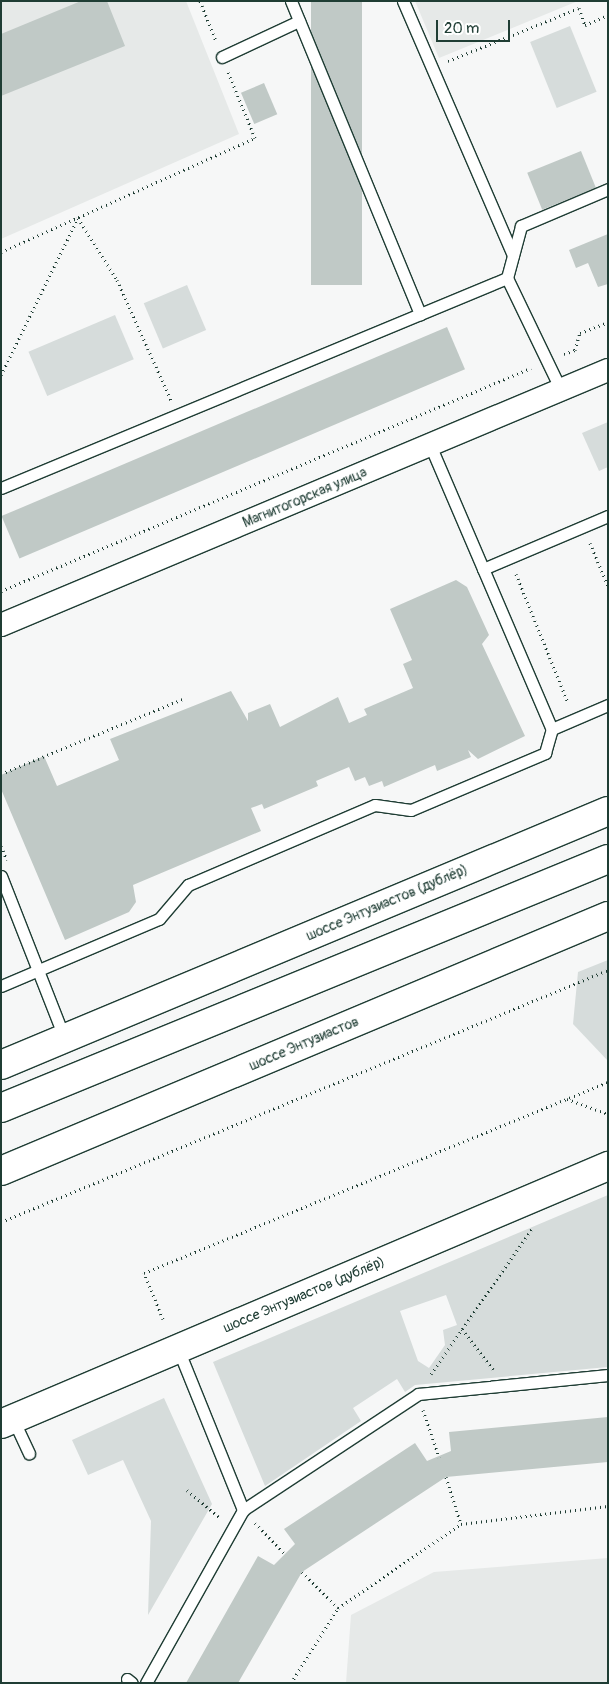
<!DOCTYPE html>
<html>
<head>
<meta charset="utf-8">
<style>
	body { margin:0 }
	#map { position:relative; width:609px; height:1684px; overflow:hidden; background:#f6f7f7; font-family:Pangolin,sans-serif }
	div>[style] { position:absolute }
	.built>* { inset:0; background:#e6e9e8 }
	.green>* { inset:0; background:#d6dcdb; transform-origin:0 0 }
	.building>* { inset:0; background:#c0c9c6; transform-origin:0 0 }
	.path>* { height:3px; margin-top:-1.5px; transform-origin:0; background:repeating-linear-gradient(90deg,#1f3d34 0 1px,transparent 0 5px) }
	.roads { filter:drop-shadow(1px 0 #1f3d34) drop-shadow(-1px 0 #1f3d34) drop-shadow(0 1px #1f3d34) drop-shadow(0 -1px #1f3d34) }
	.service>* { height:11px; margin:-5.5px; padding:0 5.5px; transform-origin:5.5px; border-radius:5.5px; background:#fff }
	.minor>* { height:22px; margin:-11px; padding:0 11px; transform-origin:11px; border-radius:11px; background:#fff }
	.tertiary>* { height:28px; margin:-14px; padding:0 14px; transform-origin:14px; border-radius:14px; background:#fff }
	.primary>* { height:28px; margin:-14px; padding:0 14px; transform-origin:14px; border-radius:14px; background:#fff }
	span { translate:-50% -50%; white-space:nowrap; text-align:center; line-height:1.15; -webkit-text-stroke:4px #fff; paint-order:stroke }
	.street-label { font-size:14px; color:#1f3d34 }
	.frame { position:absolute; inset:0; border:2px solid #1f3d34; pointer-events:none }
	.scale { position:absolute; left:436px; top:20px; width:74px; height:22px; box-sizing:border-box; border:2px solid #1f3d34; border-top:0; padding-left:6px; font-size:15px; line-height:18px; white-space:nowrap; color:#1f3d34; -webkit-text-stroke:4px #fff; paint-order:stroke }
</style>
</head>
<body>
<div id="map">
	<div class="built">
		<div style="clip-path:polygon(1px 1px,186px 1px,239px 134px,1px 239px)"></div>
		<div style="clip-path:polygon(415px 1px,578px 1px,439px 58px)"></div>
		<div style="clip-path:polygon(608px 1558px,608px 1683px,346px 1683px,351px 1615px,434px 1572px)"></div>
	</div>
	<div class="green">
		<div style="left:570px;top:26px;width:71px;height:43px;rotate:68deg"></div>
		<div style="left:187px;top:285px;width:49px;height:47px;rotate:67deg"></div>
		<div style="left:115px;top:315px;width:48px;height:94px;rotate:67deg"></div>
		<div style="clip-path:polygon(608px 422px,608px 467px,599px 471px,582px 433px)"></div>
		<div style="clip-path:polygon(608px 960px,608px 1061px,573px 1024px,578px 972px)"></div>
		<div style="clip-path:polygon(evenodd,608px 1195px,608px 1367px,415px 1385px,405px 1392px,397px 1379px,353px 1408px,361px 1421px,265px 1486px,213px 1362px,608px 1195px,446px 1295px,457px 1325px,443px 1330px,445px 1345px,429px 1368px,418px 1361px,400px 1311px,446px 1295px)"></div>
		<div style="clip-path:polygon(164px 1398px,212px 1504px,148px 1615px,151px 1521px,123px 1460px,88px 1475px,72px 1440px)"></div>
	</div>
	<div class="building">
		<div style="clip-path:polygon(81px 1px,107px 1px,125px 46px,1px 96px,1px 34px)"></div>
		<div style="left:311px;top:1px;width:51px;height:284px"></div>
		<div style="left:264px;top:83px;width:34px;height:25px;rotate:67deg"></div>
		<div style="left:581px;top:151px;width:40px;height:58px;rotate:68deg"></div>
		<div style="clip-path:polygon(608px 234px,608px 284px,598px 287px,588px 263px,576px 268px,569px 250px)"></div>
		<div style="left:447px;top:327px;width:46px;height:484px;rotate:67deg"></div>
		<div style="clip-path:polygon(456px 580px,467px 587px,489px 635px,482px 644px,525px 736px,478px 759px,468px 750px,471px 757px,437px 771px,435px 765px,384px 787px,382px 781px,369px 786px,365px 777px,355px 781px,349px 767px,316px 781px,318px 786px,264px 809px,262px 804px,251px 808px,261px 831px,133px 885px,136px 902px,129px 912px,65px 940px,1px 789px,1px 775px,44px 756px,57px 786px,119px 760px,110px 739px,231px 691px,248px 721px,248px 713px,270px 704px,280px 727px,338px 697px,349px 723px,367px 715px,364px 709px,413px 688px,403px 664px,412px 660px,390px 609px)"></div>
		<div style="clip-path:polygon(608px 1417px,608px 1462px,446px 1477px,302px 1572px,238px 1683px,186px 1683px,258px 1556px,274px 1565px,295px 1544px,284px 1529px,415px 1443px,427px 1461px,451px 1451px,449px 1432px)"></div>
	</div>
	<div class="path">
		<div style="left:200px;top:1px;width:43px;rotate:68.2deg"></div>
		<div style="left:448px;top:61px;width:141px;rotate:-22deg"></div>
		<div style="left:579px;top:8px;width:18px;rotate:71deg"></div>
		<div style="left:585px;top:25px;width:25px;rotate:-23deg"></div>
		<div style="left:1px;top:252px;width:278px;rotate:-24.2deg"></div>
		<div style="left:255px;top:138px;width:71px;rotate:-112.2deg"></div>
		<div style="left:564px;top:354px;width:12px;rotate:-20deg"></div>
		<div style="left:575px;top:350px;width:18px;rotate:-74deg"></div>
		<div style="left:580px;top:333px;width:30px;rotate:-21deg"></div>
		<div style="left:1px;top:375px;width:175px;rotate:-63.9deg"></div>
		<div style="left:78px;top:218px;width:73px;rotate:57.8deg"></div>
		<div style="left:117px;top:280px;width:132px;rotate:65.8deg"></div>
		<div style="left:590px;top:543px;width:47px;rotate:67.3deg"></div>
		<div style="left:516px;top:574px;width:139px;rotate:68deg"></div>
		<div style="left:1px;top:591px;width:575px;rotate:-22.82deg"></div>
		<div style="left:1px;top:774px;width:199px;rotate:-22.4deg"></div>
		<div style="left:1px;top:846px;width:15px;rotate:67deg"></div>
		<div style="left:567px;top:1099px;width:44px;rotate:20.1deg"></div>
		<div style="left:1px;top:1222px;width:657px;rotate:-22.55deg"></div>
		<div style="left:163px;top:1319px;width:50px;rotate:-112.4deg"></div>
		<div style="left:144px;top:1273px;width:502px;rotate:-22.37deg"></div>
		<div style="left:462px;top:1329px;width:51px;rotate:52.2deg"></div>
		<div style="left:431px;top:1374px;width:179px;rotate:-55.2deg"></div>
		<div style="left:423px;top:1410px;width:50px;rotate:71.2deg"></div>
		<div style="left:446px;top:1477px;width:49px;rotate:72.3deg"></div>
		<div style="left:187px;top:1490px;width:42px;rotate:40.2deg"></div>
		<div style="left:255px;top:1523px;width:45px;rotate:45.9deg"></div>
		<div style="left:302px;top:1572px;width:51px;rotate:45deg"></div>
		<div style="left:291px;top:1683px;width:89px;rotate:-57.9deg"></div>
		<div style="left:338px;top:1608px;width:149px;rotate:-34.3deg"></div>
		<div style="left:461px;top:1524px;width:148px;rotate:-7deg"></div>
	</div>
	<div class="roads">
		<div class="service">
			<div style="left:291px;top:1px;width:339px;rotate:67.6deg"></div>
			<div style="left:403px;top:1px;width:277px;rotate:66.6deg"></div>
			<div style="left:222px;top:57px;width:85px;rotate:-25.1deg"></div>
			<div style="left:507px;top:278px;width:54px;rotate:-74.9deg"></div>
			<div style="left:521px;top:226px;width:95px;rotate:-23deg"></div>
			<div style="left:430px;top:445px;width:309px;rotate:66.8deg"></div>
			<div style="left:552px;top:729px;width:61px;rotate:-23.2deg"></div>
			<div style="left:1px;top:488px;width:548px;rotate:-22.54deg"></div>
			<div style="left:507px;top:278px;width:124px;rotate:64.3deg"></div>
			<div style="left:483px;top:569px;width:136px;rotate:-23deg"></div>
			<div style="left:1px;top:876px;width:175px;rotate:68.6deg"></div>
			<div style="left:1px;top:986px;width:172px;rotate:-23deg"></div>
			<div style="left:159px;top:919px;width:45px;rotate:-49.5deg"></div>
			<div style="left:188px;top:885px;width:203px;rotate:-23.2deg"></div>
			<div style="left:375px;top:805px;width:36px;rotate:8deg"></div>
			<div style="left:411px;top:810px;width:146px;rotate:-23deg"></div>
			<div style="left:545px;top:753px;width:25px;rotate:-74deg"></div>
			<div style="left:178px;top:1349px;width:174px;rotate:68deg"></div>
			<div style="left:13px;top:1419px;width:38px;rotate:65deg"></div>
			<div style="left:127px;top:1679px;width:6px;rotate:39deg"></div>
			<div style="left:146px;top:1683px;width:198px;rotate:-60.7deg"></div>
			<div style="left:243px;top:1510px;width:210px;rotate:-33.5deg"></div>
			<div style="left:418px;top:1394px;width:191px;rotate:-5.7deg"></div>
		</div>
		<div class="minor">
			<div style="left:1px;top:625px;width:658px;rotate:-22.79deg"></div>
		</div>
		<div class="tertiary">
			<div style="left:1px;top:1424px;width:660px;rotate:-23.03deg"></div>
		</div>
		<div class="primary">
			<div style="left:1px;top:1065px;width:658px;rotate:-22.71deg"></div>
			<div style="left:1px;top:1108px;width:656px;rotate:-22.3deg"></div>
			<div style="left:1px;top:1171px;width:658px;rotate:-22.79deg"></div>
		</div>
	</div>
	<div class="street-label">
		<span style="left:305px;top:498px;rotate:-23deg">Магнитогорская улица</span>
		<span style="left:387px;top:903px;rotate:-23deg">шоссе Энтузиастов (дублёр)</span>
		<span style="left:304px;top:1044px;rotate:-23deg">шоссе Энтузиастов</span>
		<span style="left:304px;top:1295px;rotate:-23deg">шоссе Энтузиастов (дублёр)</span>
	</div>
	<div class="frame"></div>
	<div class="scale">20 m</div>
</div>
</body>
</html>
